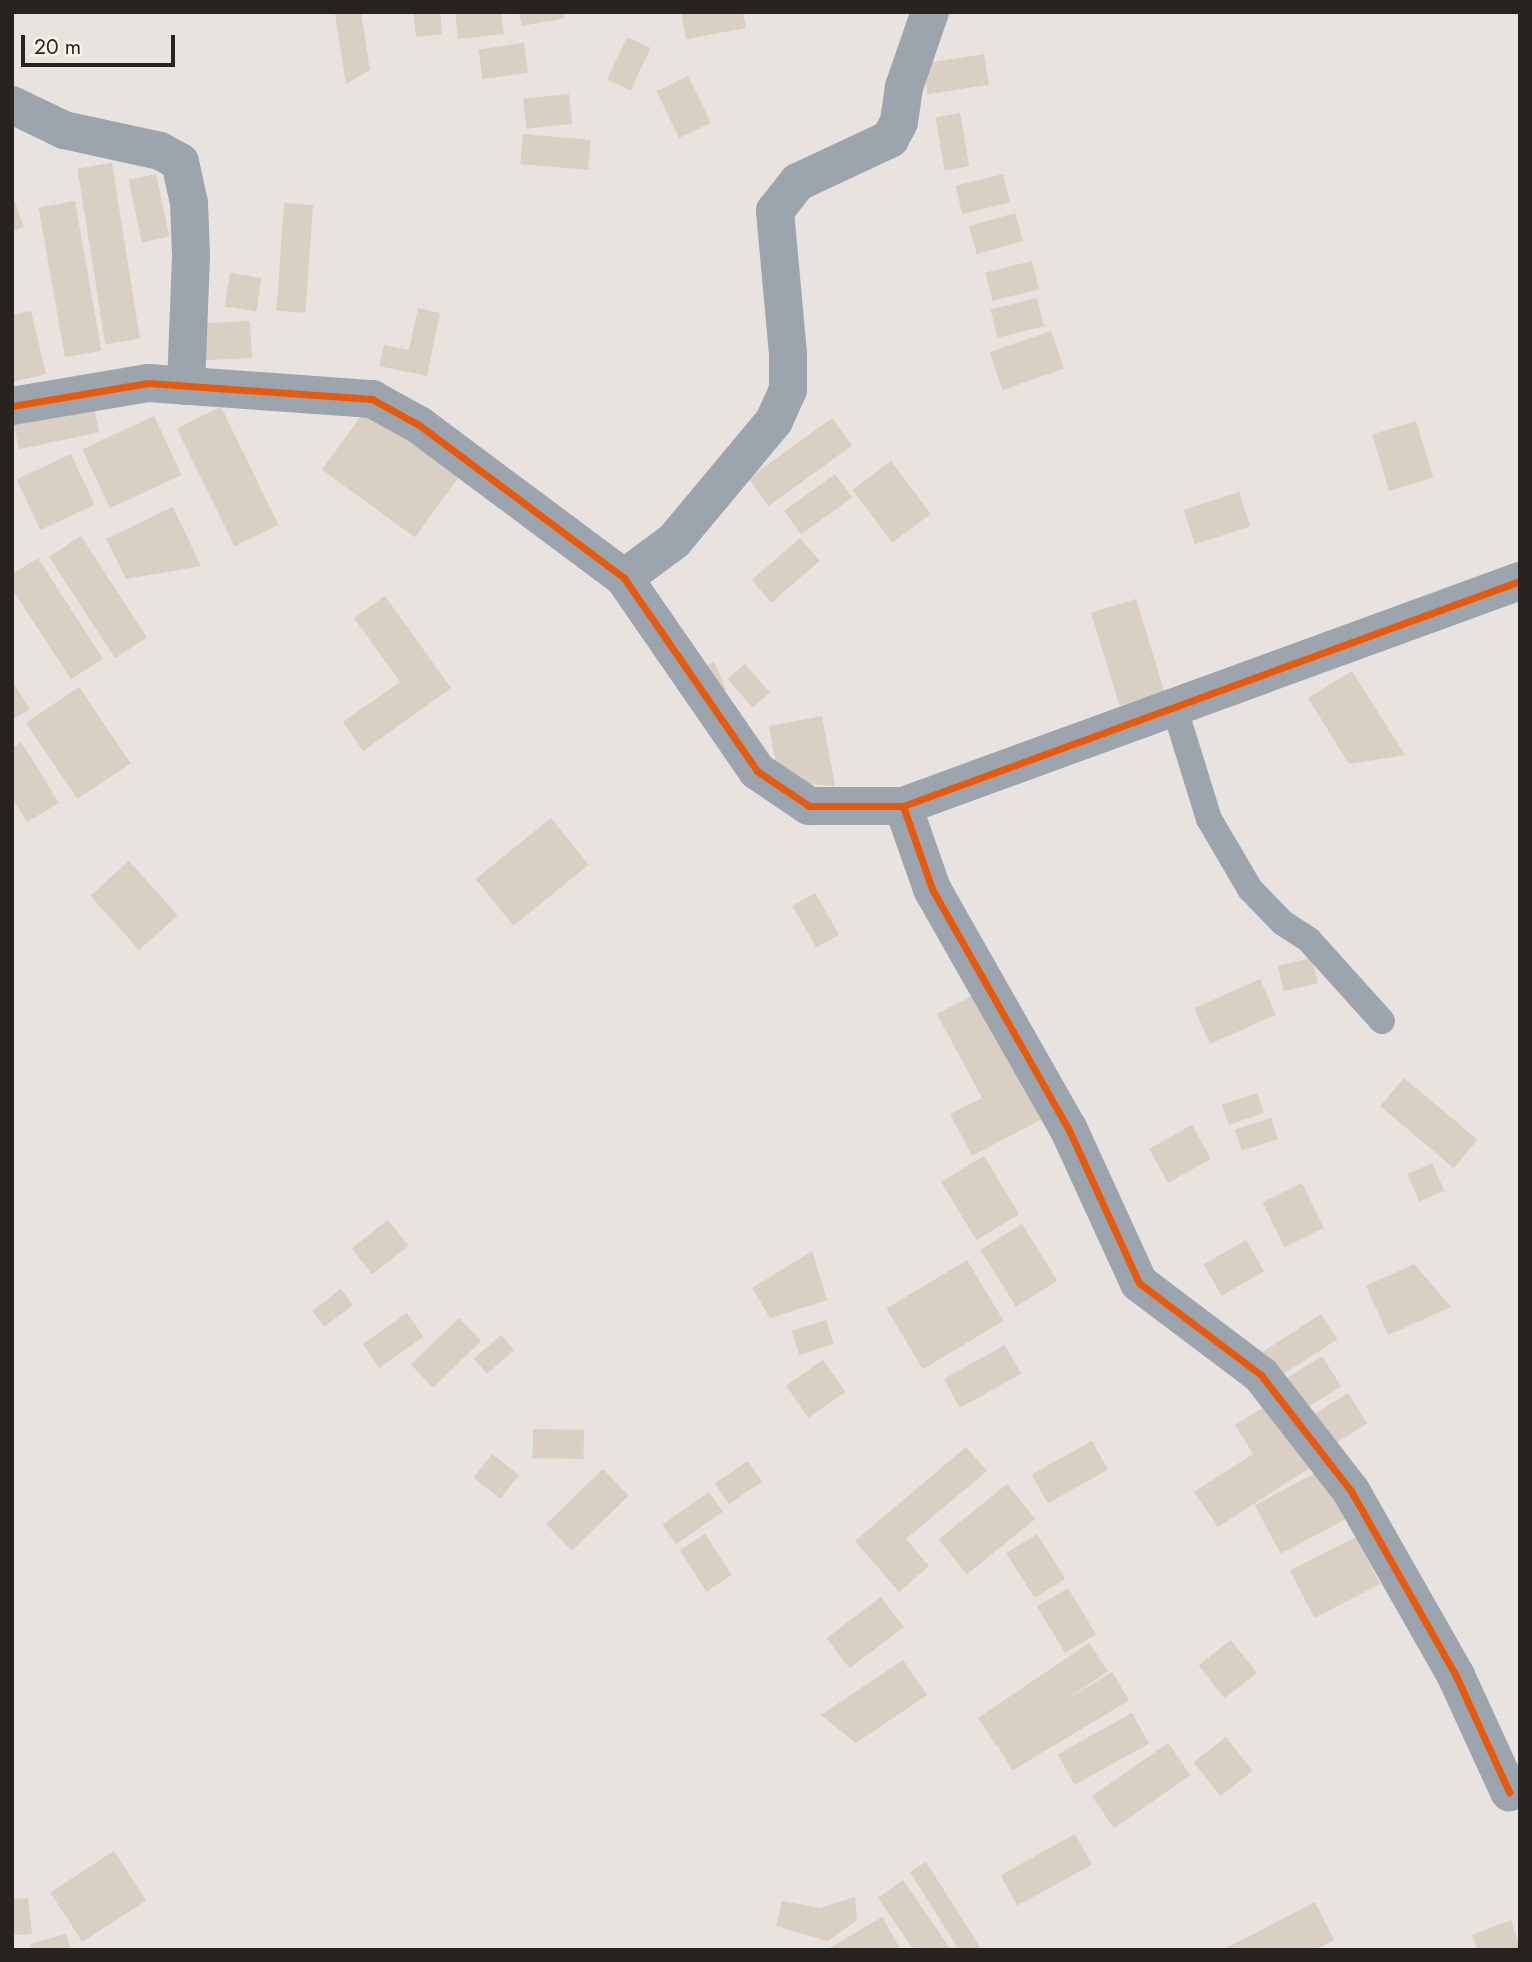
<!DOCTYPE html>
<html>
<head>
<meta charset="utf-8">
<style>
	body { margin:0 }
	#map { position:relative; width:1532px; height:1962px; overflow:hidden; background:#e8e3de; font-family:Jost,sans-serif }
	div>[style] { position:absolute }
	.building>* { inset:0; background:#d9cfc2; transform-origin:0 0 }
	.lane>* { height:26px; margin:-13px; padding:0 13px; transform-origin:13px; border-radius:13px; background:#9ca4ae }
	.street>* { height:38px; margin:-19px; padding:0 19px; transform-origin:19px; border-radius:19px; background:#9ca4ae }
	.cycleway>* { height:7px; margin:-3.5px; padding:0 3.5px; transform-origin:3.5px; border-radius:3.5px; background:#e8590c }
	span { translate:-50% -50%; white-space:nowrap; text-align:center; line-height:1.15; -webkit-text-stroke:6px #f9f2e7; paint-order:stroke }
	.frame { position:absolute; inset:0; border:14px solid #272420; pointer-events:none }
	.scale { position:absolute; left:21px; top:35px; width:154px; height:32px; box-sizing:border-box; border:4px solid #272420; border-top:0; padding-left:9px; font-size:21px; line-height:24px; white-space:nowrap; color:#272420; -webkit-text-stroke:5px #f9f2e7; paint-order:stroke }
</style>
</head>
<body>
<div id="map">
	<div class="building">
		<div style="clip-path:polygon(361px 12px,370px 70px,346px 84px,335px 14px)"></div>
		<div style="clip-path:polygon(413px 12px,440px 12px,442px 34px,416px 37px)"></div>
		<div style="clip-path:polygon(455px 12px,501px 12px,504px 34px,458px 39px)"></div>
		<div style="clip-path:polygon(519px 12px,563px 12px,565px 18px,522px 26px)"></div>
		<div style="clip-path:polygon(681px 12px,743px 12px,746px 28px,686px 39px)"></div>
		<div style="left:627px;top:37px;width:26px;height:47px;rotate:25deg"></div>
		<div style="left:524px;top:43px;width:30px;height:46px;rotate:82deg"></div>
		<div style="left:984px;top:54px;width:31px;height:62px;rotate:81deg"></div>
		<div style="left:688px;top:76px;width:52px;height:35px;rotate:64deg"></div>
		<div style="left:569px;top:94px;width:30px;height:46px;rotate:84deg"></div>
		<div style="left:960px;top:113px;width:54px;height:25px;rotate:80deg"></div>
		<div style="left:523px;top:134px;width:68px;height:30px;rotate:5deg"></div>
		<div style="left:112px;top:163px;width:178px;height:35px;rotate:81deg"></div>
		<div style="left:156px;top:174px;width:64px;height:28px;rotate:78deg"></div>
		<div style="left:1003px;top:174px;width:29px;height:49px;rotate:76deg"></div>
		<div style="left:75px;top:201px;width:152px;height:37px;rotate:80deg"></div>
		<div style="clip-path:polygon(15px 202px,24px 227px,12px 231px,12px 203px)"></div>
		<div style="left:284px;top:203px;width:29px;height:108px;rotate:4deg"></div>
		<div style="left:1015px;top:213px;width:29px;height:48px;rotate:74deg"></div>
		<div style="left:1032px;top:261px;width:29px;height:48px;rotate:76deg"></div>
		<div style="left:230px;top:273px;width:32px;height:34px;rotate:9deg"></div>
		<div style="left:1037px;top:298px;width:29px;height:48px;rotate:76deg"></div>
		<div style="clip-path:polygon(418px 308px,440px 313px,427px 376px,379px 366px,384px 345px,409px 350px)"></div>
		<div style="clip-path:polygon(31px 311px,46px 374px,12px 382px,12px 315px)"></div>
		<div style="left:250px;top:321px;width:37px;height:50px;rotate:87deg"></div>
		<div style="left:1051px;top:331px;width:40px;height:65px;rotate:71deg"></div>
		<div style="left:92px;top:398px;width:35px;height:82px;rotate:78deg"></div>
		<div style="left:369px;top:405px;width:115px;height:80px;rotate:36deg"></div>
		<div style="left:221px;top:407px;width:131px;height:49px;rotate:64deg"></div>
		<div style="left:154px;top:416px;width:65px;height:79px;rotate:65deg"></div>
		<div style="left:832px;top:418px;width:34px;height:103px;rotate:54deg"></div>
		<div style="left:1416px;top:421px;width:59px;height:46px;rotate:73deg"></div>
		<div style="left:71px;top:454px;width:56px;height:60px;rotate:65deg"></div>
		<div style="left:891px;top:461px;width:66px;height:48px;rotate:53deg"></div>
		<div style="left:835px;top:474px;width:29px;height:63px;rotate:54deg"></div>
		<div style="left:1239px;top:492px;width:36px;height:58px;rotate:72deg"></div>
		<div style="clip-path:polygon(173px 507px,201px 566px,126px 579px,106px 539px)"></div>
		<div style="left:81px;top:536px;width:121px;height:38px;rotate:57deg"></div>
		<div style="left:800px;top:538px;width:30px;height:64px;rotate:49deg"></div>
		<div style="clip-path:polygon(38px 558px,103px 659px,71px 679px,12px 589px,12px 574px)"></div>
		<div style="clip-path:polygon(385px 596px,451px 688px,363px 751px,343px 722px,400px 682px,354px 618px)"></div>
		<div style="left:1136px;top:599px;width:97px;height:47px;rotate:73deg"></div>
		<div style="left:714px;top:662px;width:30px;height:18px;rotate:66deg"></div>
		<div style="left:745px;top:664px;width:38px;height:23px;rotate:49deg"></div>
		<div style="clip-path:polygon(1352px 671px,1405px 755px,1349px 764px,1308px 698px)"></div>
		<div style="clip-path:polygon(12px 681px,30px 709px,12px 720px)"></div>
		<div style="left:79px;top:687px;width:92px;height:64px;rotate:56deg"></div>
		<div style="clip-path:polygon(822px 716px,835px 786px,779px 782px,769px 726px)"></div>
		<div style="clip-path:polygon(21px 742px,59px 803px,27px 822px,12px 798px,12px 748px)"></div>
		<div style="left:551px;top:818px;width:60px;height:97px;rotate:51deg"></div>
		<div style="left:129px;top:861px;width:73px;height:52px;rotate:48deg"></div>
		<div style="left:815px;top:893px;width:48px;height:26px;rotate:60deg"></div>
		<div style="left:1312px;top:958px;width:26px;height:35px;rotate:77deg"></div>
		<div style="left:1260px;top:979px;width:39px;height:72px;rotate:66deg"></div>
		<div style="clip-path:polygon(977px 993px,1044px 1118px,972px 1156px,950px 1114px,982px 1098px,937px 1014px)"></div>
		<div style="left:1404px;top:1078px;width:96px;height:37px;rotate:40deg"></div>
		<div style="left:1257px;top:1093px;width:21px;height:37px;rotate:71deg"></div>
		<div style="left:1271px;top:1118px;width:22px;height:38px;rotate:72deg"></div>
		<div style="left:1192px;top:1125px;width:39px;height:49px;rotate:61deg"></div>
		<div style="left:984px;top:1156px;width:68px;height:50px;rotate:59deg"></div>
		<div style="left:1432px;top:1163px;width:30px;height:27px;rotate:66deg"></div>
		<div style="left:1302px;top:1183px;width:50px;height:44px;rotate:64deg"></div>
		<div style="left:388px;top:1220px;width:33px;height:46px;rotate:52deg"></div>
		<div style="left:1022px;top:1224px;width:67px;height:49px;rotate:58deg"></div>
		<div style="left:1246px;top:1240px;width:36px;height:49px;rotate:60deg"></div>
		<div style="clip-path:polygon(812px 1251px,827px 1300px,770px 1318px,752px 1288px)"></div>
		<div style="left:967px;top:1260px;width:71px;height:94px;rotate:59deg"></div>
		<div style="clip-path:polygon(1414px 1264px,1451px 1307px,1388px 1335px,1366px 1286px)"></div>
		<div style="left:341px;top:1289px;width:20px;height:36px;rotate:53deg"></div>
		<div style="left:407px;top:1313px;width:29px;height:54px;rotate:55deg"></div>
		<div style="left:1321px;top:1314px;width:30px;height:69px;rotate:57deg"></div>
		<div style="left:459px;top:1318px;width:32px;height:67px;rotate:46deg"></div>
		<div style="left:826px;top:1320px;width:25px;height:36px;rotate:72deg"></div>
		<div style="left:501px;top:1335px;width:20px;height:36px;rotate:49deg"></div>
		<div style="left:1005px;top:1345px;width:33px;height:70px;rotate:61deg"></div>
		<div style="left:1322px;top:1356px;width:36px;height:48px;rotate:58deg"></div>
		<div style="left:823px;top:1360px;width:39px;height:45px;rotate:55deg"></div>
		<div style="left:1348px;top:1393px;width:36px;height:48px;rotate:58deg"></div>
		<div style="clip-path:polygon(1272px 1402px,1313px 1466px,1218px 1527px,1194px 1492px,1253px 1454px,1235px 1425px)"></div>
		<div style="left:533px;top:1429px;width:51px;height:29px;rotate:1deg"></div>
		<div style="left:1092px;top:1441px;width:33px;height:69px;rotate:61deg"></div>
		<div style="clip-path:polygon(966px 1447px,987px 1471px,906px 1539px,929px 1566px,899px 1592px,855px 1541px)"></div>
		<div style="left:492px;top:1454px;width:34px;height:30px;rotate:38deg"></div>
		<div style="left:748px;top:1461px;width:25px;height:40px;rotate:56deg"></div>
		<div style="left:603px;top:1469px;width:37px;height:79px;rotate:46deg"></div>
		<div style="left:1321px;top:1470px;width:55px;height:75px;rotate:62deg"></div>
		<div style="left:1007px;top:1484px;width:45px;height:88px;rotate:51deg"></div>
		<div style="left:709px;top:1492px;width:24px;height:57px;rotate:55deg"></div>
		<div style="left:705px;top:1534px;width:49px;height:30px;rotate:57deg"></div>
		<div style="left:1037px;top:1534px;width:53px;height:36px;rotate:58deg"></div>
		<div style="left:1356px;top:1537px;width:53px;height:74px;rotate:63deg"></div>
		<div style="left:1068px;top:1588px;width:54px;height:36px;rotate:59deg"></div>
		<div style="left:881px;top:1597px;width:38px;height:68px;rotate:53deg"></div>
		<div style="left:1231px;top:1640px;width:42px;height:41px;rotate:52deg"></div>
		<div style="left:1089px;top:1643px;width:34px;height:134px;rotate:56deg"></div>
		<div style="clip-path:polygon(903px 1660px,927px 1695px,856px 1743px,821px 1715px)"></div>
		<div style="left:1112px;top:1672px;width:33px;height:136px;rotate:59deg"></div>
		<div style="left:1132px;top:1713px;width:35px;height:85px;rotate:61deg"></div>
		<div style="left:1226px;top:1737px;width:43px;height:41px;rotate:52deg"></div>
		<div style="left:1168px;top:1743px;width:39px;height:93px;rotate:55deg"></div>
		<div style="left:1075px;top:1834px;width:35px;height:85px;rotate:61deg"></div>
		<div style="left:114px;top:1851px;width:59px;height:76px;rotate:57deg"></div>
		<div style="clip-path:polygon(926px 1862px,982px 1950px,959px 1950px,910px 1872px)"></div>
		<div style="clip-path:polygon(903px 1880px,951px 1950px,914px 1950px,878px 1898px)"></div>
		<div style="clip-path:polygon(855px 1897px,857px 1920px,828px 1941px,776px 1926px,782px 1901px,820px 1908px)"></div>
		<div style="clip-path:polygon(28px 1898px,32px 1934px,12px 1935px,12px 1899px)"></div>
		<div style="clip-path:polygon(1315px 1902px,1334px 1940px,1315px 1950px,1222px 1950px)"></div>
		<div style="clip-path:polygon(882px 1917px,901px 1950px,826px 1950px)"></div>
		<div style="clip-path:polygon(1511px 1920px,1520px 1948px,1478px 1950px,1472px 1935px)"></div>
		<div style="clip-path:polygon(66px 1934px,71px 1950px,32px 1950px,31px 1944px)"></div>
	</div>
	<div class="lane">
		<div style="left:1174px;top:706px;width:118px;rotate:72.8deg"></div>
		<div style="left:1209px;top:819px;width:81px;rotate:59.6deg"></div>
		<div style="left:1250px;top:889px;width:47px;rotate:45.9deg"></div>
		<div style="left:1283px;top:923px;width:31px;rotate:33deg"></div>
		<div style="left:1309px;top:940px;width:109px;rotate:48deg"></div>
	</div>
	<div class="street">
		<div style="left:12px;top:105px;width:58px;rotate:25.7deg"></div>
		<div style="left:64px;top:130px;width:98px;rotate:12.3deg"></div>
		<div style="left:160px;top:151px;width:23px;rotate:29deg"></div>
		<div style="left:180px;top:162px;width:42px;rotate:77.6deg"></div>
		<div style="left:189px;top:203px;width:53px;rotate:87.8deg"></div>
		<div style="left:191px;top:256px;width:130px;rotate:92.2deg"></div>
		<div style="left:12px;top:406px;width:138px;rotate:-9.6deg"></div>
		<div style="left:148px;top:383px;width:225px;rotate:4.1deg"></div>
		<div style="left:372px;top:399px;width:54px;rotate:29deg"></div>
		<div style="left:419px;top:425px;width:256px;rotate:36.7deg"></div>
		<div style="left:624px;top:578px;width:234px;rotate:55.4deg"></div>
		<div style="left:757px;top:771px;width:63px;rotate:33.9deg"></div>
		<div style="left:809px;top:806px;width:94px"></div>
		<div style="left:903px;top:806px;width:657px;rotate:-20.04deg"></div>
		<div style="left:624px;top:578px;width:62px;rotate:-36.5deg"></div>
		<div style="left:674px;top:541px;width:156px;rotate:-50.2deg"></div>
		<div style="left:774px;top:421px;width:34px;rotate:-66deg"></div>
		<div style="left:788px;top:390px;width:36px;rotate:-90deg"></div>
		<div style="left:788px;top:354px;width:144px;rotate:-95.2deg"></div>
		<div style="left:775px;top:211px;width:37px;rotate:-52deg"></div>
		<div style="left:798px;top:182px;width:102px;rotate:-25.1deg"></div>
		<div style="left:890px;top:139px;width:19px;rotate:-62deg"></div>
		<div style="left:899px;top:122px;width:35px;rotate:-82deg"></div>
		<div style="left:904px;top:87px;width:79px;rotate:-70.9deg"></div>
		<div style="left:903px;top:806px;width:88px;rotate:70.7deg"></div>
		<div style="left:932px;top:889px;width:275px;rotate:60.4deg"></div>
		<div style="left:1068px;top:1128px;width:170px;rotate:65.4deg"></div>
		<div style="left:1139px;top:1283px;width:153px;rotate:37deg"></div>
		<div style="left:1261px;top:1375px;width:147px;rotate:52.2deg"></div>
		<div style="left:1351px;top:1491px;width:213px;rotate:60.4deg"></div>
		<div style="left:1456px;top:1676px;width:128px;rotate:65.4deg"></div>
	</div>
	<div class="cycleway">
		<div style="left:12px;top:406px;width:138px;rotate:-9.6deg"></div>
		<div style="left:148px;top:383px;width:225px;rotate:4.1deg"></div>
		<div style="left:372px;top:399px;width:54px;rotate:29deg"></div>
		<div style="left:419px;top:425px;width:256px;rotate:36.7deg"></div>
		<div style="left:624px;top:578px;width:234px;rotate:55.4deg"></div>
		<div style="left:757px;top:771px;width:63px;rotate:33.9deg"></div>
		<div style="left:809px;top:806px;width:94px"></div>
		<div style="left:903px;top:806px;width:657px;rotate:-20.04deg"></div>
		<div style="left:903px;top:806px;width:88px;rotate:70.7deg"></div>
		<div style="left:932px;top:889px;width:275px;rotate:60.4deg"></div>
		<div style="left:1068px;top:1128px;width:170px;rotate:65.4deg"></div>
		<div style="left:1139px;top:1283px;width:153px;rotate:37deg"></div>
		<div style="left:1261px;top:1375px;width:147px;rotate:52.2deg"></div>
		<div style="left:1351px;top:1491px;width:213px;rotate:60.4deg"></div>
		<div style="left:1456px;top:1676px;width:128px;rotate:65.4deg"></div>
	</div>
	<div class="frame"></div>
	<div class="scale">20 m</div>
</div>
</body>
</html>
